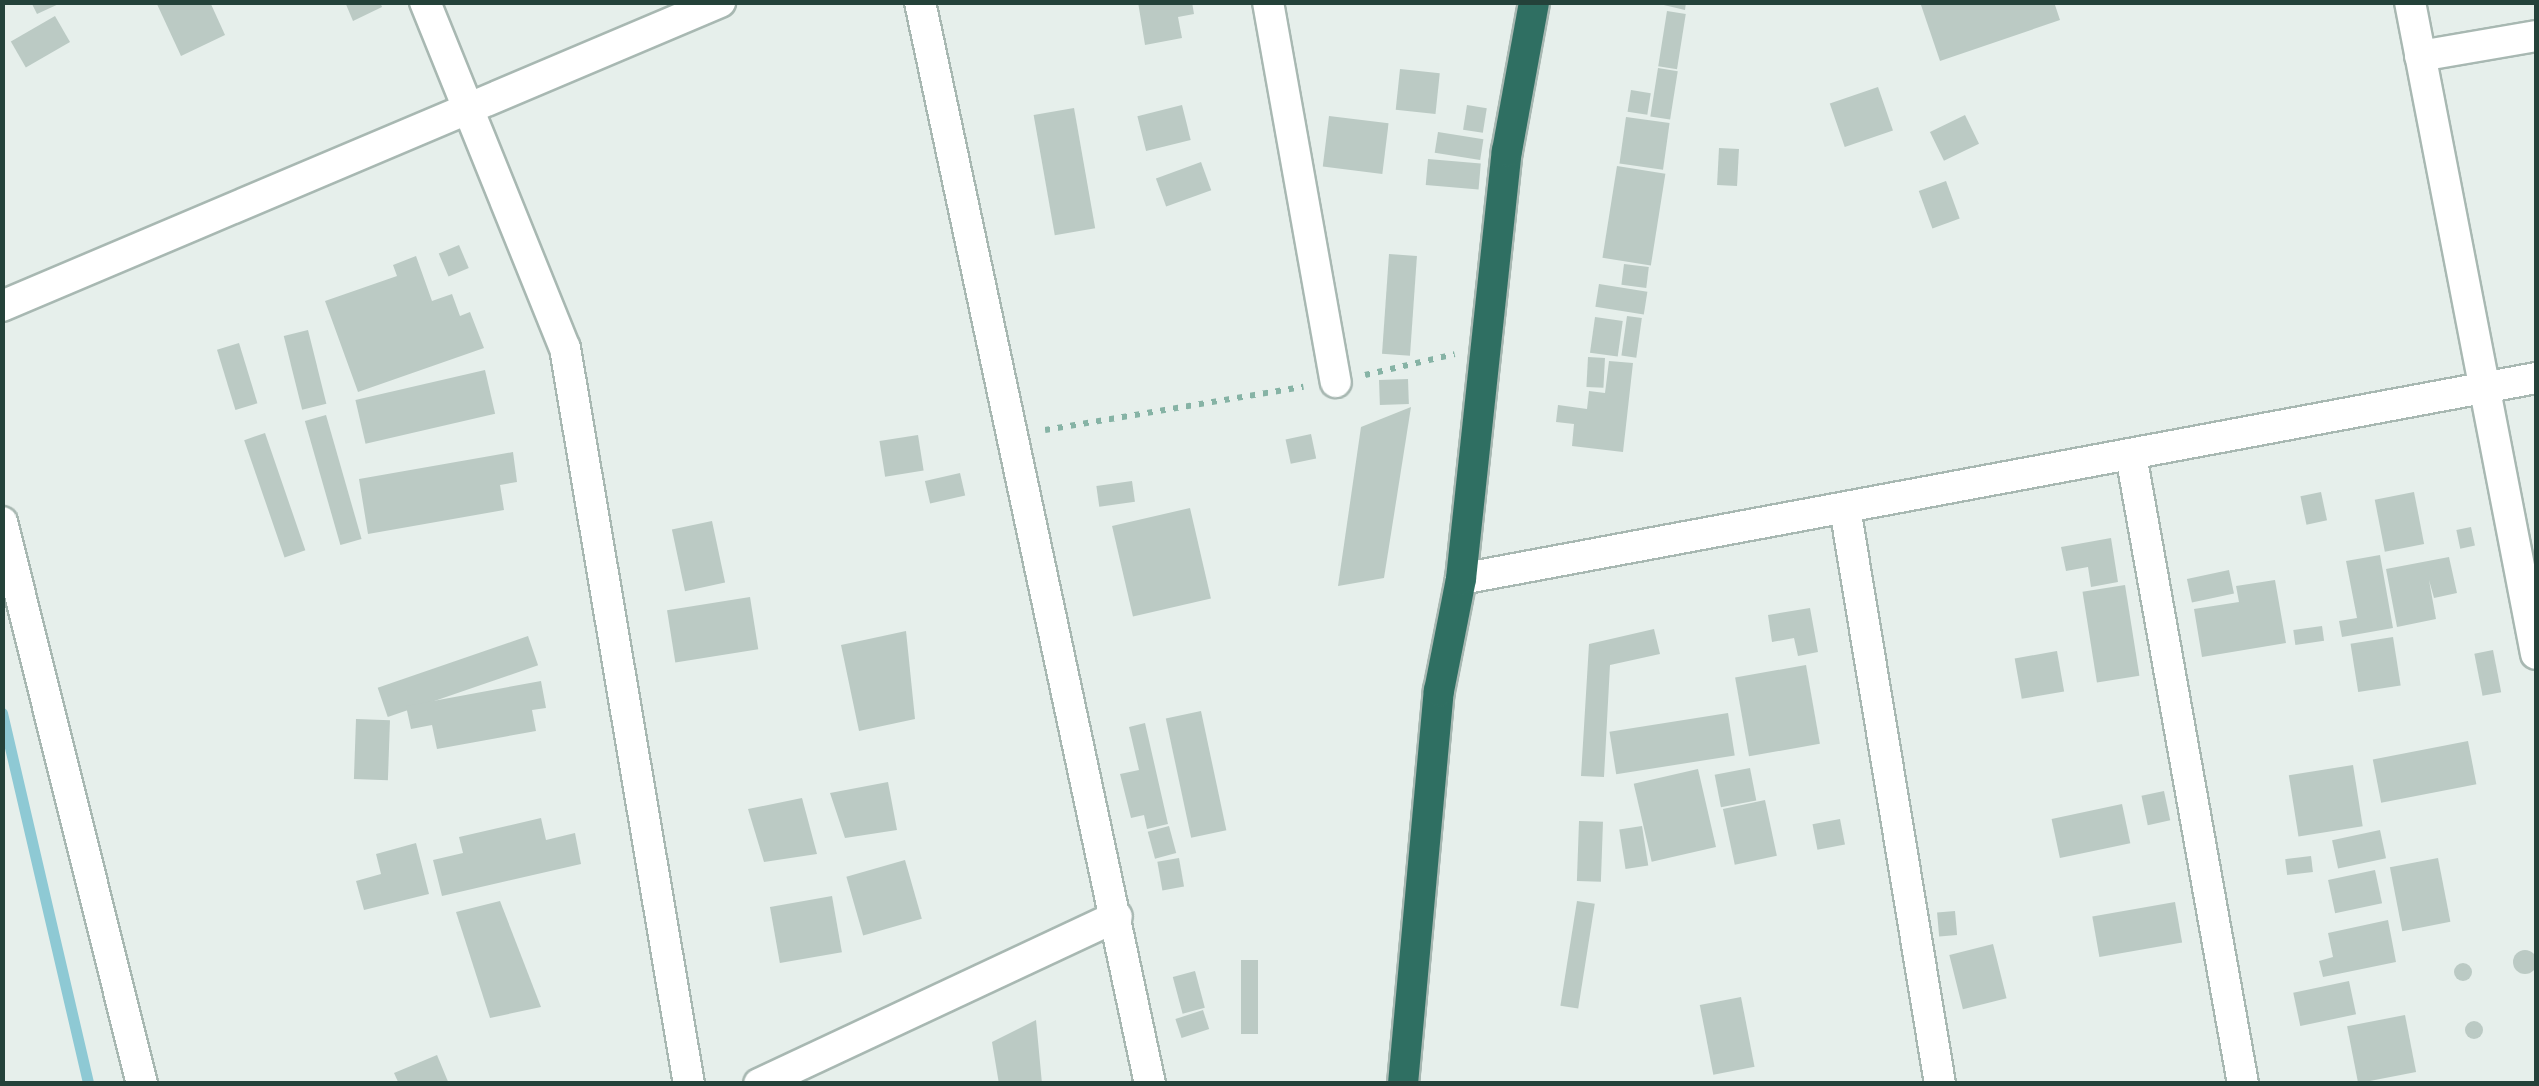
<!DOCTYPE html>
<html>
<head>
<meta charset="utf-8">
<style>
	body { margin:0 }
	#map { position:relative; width:2539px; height:1086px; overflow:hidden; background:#e6efeb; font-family:"Nunito Sans",sans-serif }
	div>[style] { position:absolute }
	.stream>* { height:11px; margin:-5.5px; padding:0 5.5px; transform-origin:5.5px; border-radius:5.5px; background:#8ec9d4 }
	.building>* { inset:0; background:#bbcac4; transform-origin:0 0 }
	.round { border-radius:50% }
	.path>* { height:6px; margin-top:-3px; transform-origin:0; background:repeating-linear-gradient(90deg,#86b3a5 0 5px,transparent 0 13px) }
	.roads { filter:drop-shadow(2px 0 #a8b8b2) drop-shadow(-2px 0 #a8b8b2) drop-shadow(0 2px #a8b8b2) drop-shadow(0 -2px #a8b8b2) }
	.minor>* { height:30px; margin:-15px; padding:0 15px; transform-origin:15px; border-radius:15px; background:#fff }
	.highway>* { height:30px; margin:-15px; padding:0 15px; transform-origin:15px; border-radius:15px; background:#2f6f62 }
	span { translate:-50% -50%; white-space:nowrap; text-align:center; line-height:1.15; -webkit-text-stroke:10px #f7fbf9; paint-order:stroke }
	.frame { position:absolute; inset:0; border:5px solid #24423a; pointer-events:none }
</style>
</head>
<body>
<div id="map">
	<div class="stream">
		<div style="left:2px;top:713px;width:381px;rotate:76.9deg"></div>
	</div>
	<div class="building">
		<div style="clip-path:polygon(31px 2px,63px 2px,37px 14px)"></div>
		<div style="clip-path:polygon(156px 2px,210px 2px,225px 35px,181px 56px)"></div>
		<div style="clip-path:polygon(345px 2px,380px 2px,382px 7px,353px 21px)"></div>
		<div style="clip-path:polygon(1138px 2px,1192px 2px,1194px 14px,1178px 17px,1182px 38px,1145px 45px)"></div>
		<div style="clip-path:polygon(1651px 2px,1686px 2px,1685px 10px)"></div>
		<div style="clip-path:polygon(2054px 2px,2060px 20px,1940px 61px,1921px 5px)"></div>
		<div style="left:1667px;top:11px;width:19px;height:56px;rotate:9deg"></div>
		<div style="left:55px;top:16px;width:30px;height:51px;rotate:60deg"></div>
		<div style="left:1658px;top:68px;width:20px;height:49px;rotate:9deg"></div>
		<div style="left:1400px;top:69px;width:40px;height:41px;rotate:6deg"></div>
		<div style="left:1878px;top:87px;width:46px;height:51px;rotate:71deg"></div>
		<div style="left:1631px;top:90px;width:20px;height:22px;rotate:9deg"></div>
		<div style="left:1182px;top:105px;width:36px;height:46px;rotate:76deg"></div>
		<div style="left:1467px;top:105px;width:20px;height:25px;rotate:9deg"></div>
		<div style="left:1074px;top:108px;width:122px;height:41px;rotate:80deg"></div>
		<div style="left:1965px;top:115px;width:32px;height:39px;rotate:64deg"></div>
		<div style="left:1329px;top:116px;width:60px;height:51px;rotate:7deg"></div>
		<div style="left:1626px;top:117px;width:44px;height:47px;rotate:8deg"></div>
		<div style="left:1438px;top:132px;width:46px;height:21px;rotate:9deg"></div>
		<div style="left:1719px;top:148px;width:20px;height:37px;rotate:3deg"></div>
		<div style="left:1428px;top:159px;width:53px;height:26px;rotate:5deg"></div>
		<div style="left:1201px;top:162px;width:30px;height:48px;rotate:70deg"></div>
		<div style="left:1617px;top:166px;width:49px;height:93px;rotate:9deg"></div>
		<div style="left:1946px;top:181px;width:40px;height:29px;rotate:70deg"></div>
		<div style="left:459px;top:245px;width:25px;height:22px;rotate:67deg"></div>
		<div style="left:1389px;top:254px;width:28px;height:100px;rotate:4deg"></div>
		<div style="clip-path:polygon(416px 256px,432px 301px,452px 294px,460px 316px,470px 312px,484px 348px,358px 392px,325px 301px,397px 276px,393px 265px)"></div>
		<div style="left:1624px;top:264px;width:25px;height:21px;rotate:7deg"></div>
		<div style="left:1599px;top:284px;width:49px;height:23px;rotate:9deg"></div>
		<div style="left:1627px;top:316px;width:15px;height:40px;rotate:8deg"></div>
		<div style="left:1595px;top:317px;width:28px;height:36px;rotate:8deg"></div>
		<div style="left:308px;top:330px;width:76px;height:25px;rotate:76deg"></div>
		<div style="left:239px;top:343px;width:63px;height:23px;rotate:73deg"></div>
		<div style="left:1588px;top:357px;width:17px;height:30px;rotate:3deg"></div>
		<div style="clip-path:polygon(1609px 361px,1633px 363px,1623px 452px,1572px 446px,1574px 424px,1556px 422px,1558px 405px,1587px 409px,1589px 391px,1605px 393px)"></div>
		<div style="left:485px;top:370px;width:45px;height:133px;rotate:77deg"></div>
		<div style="left:1408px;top:379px;width:25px;height:29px;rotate:88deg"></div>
		<div style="clip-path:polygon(1411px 407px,1384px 578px,1338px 586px,1361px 427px)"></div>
		<div style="left:326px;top:415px;width:129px;height:22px;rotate:74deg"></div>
		<div style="left:265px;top:433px;width:124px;height:22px;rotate:71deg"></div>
		<div style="left:1311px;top:434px;width:25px;height:26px;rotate:78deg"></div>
		<div style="left:918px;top:435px;width:36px;height:39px;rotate:81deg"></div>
		<div style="clip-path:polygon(513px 452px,517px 482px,500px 485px,504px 510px,368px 534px,359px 479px)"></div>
		<div style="left:960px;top:473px;width:23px;height:36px;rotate:77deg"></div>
		<div style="left:1132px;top:481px;width:21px;height:36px;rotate:82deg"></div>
		<div style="left:2321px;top:492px;width:29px;height:21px;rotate:78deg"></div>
		<div style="left:2414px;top:492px;width:53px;height:40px;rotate:79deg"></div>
		<div style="left:1190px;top:508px;width:93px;height:80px;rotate:77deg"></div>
		<div style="left:712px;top:521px;width:63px;height:41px;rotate:78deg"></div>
		<div style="left:2471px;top:527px;width:19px;height:15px;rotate:78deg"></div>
		<div style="clip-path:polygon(2111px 538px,2118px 582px,2091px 587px,2088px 567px,2066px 571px,2061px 547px)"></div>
		<div style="clip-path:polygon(2380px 555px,2393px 628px,2342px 637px,2339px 621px,2357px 618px,2346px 561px)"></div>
		<div style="clip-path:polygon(2449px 557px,2457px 593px,2434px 598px,2429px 580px,2436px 619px,2397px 627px,2386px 569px)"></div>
		<div style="left:2229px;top:570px;width:24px;height:43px;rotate:78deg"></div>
		<div style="clip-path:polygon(2275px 580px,2286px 643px,2202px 657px,2194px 609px,2239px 602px,2236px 586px)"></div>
		<div style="left:2125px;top:585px;width:92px;height:43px;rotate:81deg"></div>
		<div style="left:750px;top:597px;width:53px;height:84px;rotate:81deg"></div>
		<div style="clip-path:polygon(1810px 608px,1818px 652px,1798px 656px,1794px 638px,1772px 642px,1768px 615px)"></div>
		<div style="left:2322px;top:626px;width:15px;height:29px;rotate:82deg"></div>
		<div style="clip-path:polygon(1654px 629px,1660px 654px,1610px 665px,1604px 777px,1581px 776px,1589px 644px)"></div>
		<div style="clip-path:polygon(906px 631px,915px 719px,859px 731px,841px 645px)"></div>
		<div style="left:528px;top:636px;width:31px;height:159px;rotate:71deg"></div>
		<div style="left:2393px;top:637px;width:49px;height:43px;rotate:81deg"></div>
		<div style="left:2493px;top:650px;width:43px;height:19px;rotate:79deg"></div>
		<div style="left:2057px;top:651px;width:41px;height:43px;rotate:80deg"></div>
		<div style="left:1806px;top:665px;width:80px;height:72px;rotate:80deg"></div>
		<div style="clip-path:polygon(541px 681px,546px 708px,532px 710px,536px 731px,437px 749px,432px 725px,411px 729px,406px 706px)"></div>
		<div style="left:1201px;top:711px;width:122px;height:36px;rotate:78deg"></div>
		<div style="left:1728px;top:713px;width:43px;height:120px;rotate:81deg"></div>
		<div style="left:356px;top:719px;width:34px;height:60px;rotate:2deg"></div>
		<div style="clip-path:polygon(1145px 723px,1168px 824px,1147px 829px,1144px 815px,1131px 818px,1120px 774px,1139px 770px,1129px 727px)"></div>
		<div style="left:2468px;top:741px;width:44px;height:97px;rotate:79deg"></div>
		<div style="left:2353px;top:765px;width:62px;height:65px;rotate:81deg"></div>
		<div style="left:1750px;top:768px;width:33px;height:36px;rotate:79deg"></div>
		<div style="left:1698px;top:769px;width:80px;height:66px;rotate:77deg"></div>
		<div style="clip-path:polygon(888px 782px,897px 830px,845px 838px,830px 793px)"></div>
		<div style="left:2164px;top:791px;width:30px;height:23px;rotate:78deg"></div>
		<div style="clip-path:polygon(802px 798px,817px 854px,764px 862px,748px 809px)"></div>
		<div style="left:1765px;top:800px;width:57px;height:43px;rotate:78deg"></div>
		<div style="left:2122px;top:804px;width:40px;height:72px;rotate:78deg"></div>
		<div style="clip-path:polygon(541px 818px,546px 840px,575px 833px,581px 864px,442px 896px,433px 860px,463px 853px,459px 837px)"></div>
		<div style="left:1840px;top:819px;width:26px;height:28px;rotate:79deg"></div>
		<div style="left:1579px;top:821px;width:24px;height:60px;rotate:2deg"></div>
		<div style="left:1169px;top:826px;width:28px;height:22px;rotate:75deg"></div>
		<div style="left:1642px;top:826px;width:40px;height:23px;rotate:81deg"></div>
		<div style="left:2380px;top:830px;width:29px;height:49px;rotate:78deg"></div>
		<div style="clip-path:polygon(416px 843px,429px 894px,364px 910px,356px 881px,381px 874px,376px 854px)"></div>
		<div style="left:2311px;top:856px;width:16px;height:26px;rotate:83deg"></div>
		<div style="left:1179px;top:858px;width:29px;height:22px;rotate:80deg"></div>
		<div style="left:2438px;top:858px;width:65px;height:49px;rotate:79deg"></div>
		<div style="left:905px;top:860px;width:61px;height:61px;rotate:74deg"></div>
		<div style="left:2375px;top:870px;width:34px;height:48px;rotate:78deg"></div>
		<div style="left:832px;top:896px;width:57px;height:63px;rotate:80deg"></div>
		<div style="clip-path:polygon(500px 901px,541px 1007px,490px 1018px,456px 912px)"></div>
		<div style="left:1577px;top:901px;width:18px;height:106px;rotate:9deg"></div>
		<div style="left:2175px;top:902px;width:41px;height:84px;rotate:80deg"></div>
		<div style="left:1955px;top:911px;width:24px;height:18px;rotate:85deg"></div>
		<div style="clip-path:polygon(2388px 920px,2396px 962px,2323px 977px,2319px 961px,2333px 957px,2328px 933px)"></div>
		<div style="left:1993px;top:944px;width:56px;height:45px;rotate:76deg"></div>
		<div class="round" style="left:2513px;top:950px;width:24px;height:24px"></div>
		<div style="left:1241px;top:960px;width:17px;height:74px"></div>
		<div class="round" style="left:2454px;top:963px;width:18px;height:18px"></div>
		<div style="left:1195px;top:971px;width:38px;height:23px;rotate:75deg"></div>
		<div style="left:2349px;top:981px;width:34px;height:57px;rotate:78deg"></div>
		<div style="left:1741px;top:997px;width:71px;height:42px;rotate:79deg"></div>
		<div style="left:1203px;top:1010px;width:20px;height:29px;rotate:72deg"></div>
		<div style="left:2405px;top:1015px;width:58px;height:59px;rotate:79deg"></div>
		<div style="clip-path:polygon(1036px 1020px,1042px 1084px,999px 1084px,992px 1042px)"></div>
		<div class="round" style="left:2465px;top:1021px;width:18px;height:18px"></div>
		<div style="clip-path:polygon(437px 1055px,449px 1084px,399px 1084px,394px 1073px)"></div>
	</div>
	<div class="path">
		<div style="left:1365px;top:375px;width:92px;rotate:-13.1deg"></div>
		<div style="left:1045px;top:430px;width:262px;rotate:-9.5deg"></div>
	</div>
	<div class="roads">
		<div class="minor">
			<div style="left:425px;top:2px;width:373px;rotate:68deg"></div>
			<div style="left:565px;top:348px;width:746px;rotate:80.44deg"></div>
			<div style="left:920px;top:2px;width:1106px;rotate:78deg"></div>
			<div style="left:1268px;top:2px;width:386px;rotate:79.9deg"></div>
			<div style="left:2410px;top:2px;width:664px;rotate:79.06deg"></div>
			<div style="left:2420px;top:56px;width:118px;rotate:-9.8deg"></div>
			<div style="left:2px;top:306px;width:780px;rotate:-22.95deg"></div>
			<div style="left:2131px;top:455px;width:639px;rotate:79.9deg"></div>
			<div style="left:1845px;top:508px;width:584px;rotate:80.63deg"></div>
			<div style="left:2px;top:522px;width:579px;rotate:76.01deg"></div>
			<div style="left:1461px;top:579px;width:1094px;rotate:-10.59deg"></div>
			<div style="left:759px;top:1084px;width:395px;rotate:-25.1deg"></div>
		</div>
		<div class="highway">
			<div style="left:1403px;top:1084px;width:395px;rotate:-84.8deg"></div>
			<div style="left:1439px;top:691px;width:114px;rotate:-78.9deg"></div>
			<div style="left:1461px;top:579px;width:430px;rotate:-83.9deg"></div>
			<div style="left:1507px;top:151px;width:151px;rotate:-79.7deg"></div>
		</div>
	</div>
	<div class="frame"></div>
</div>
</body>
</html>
